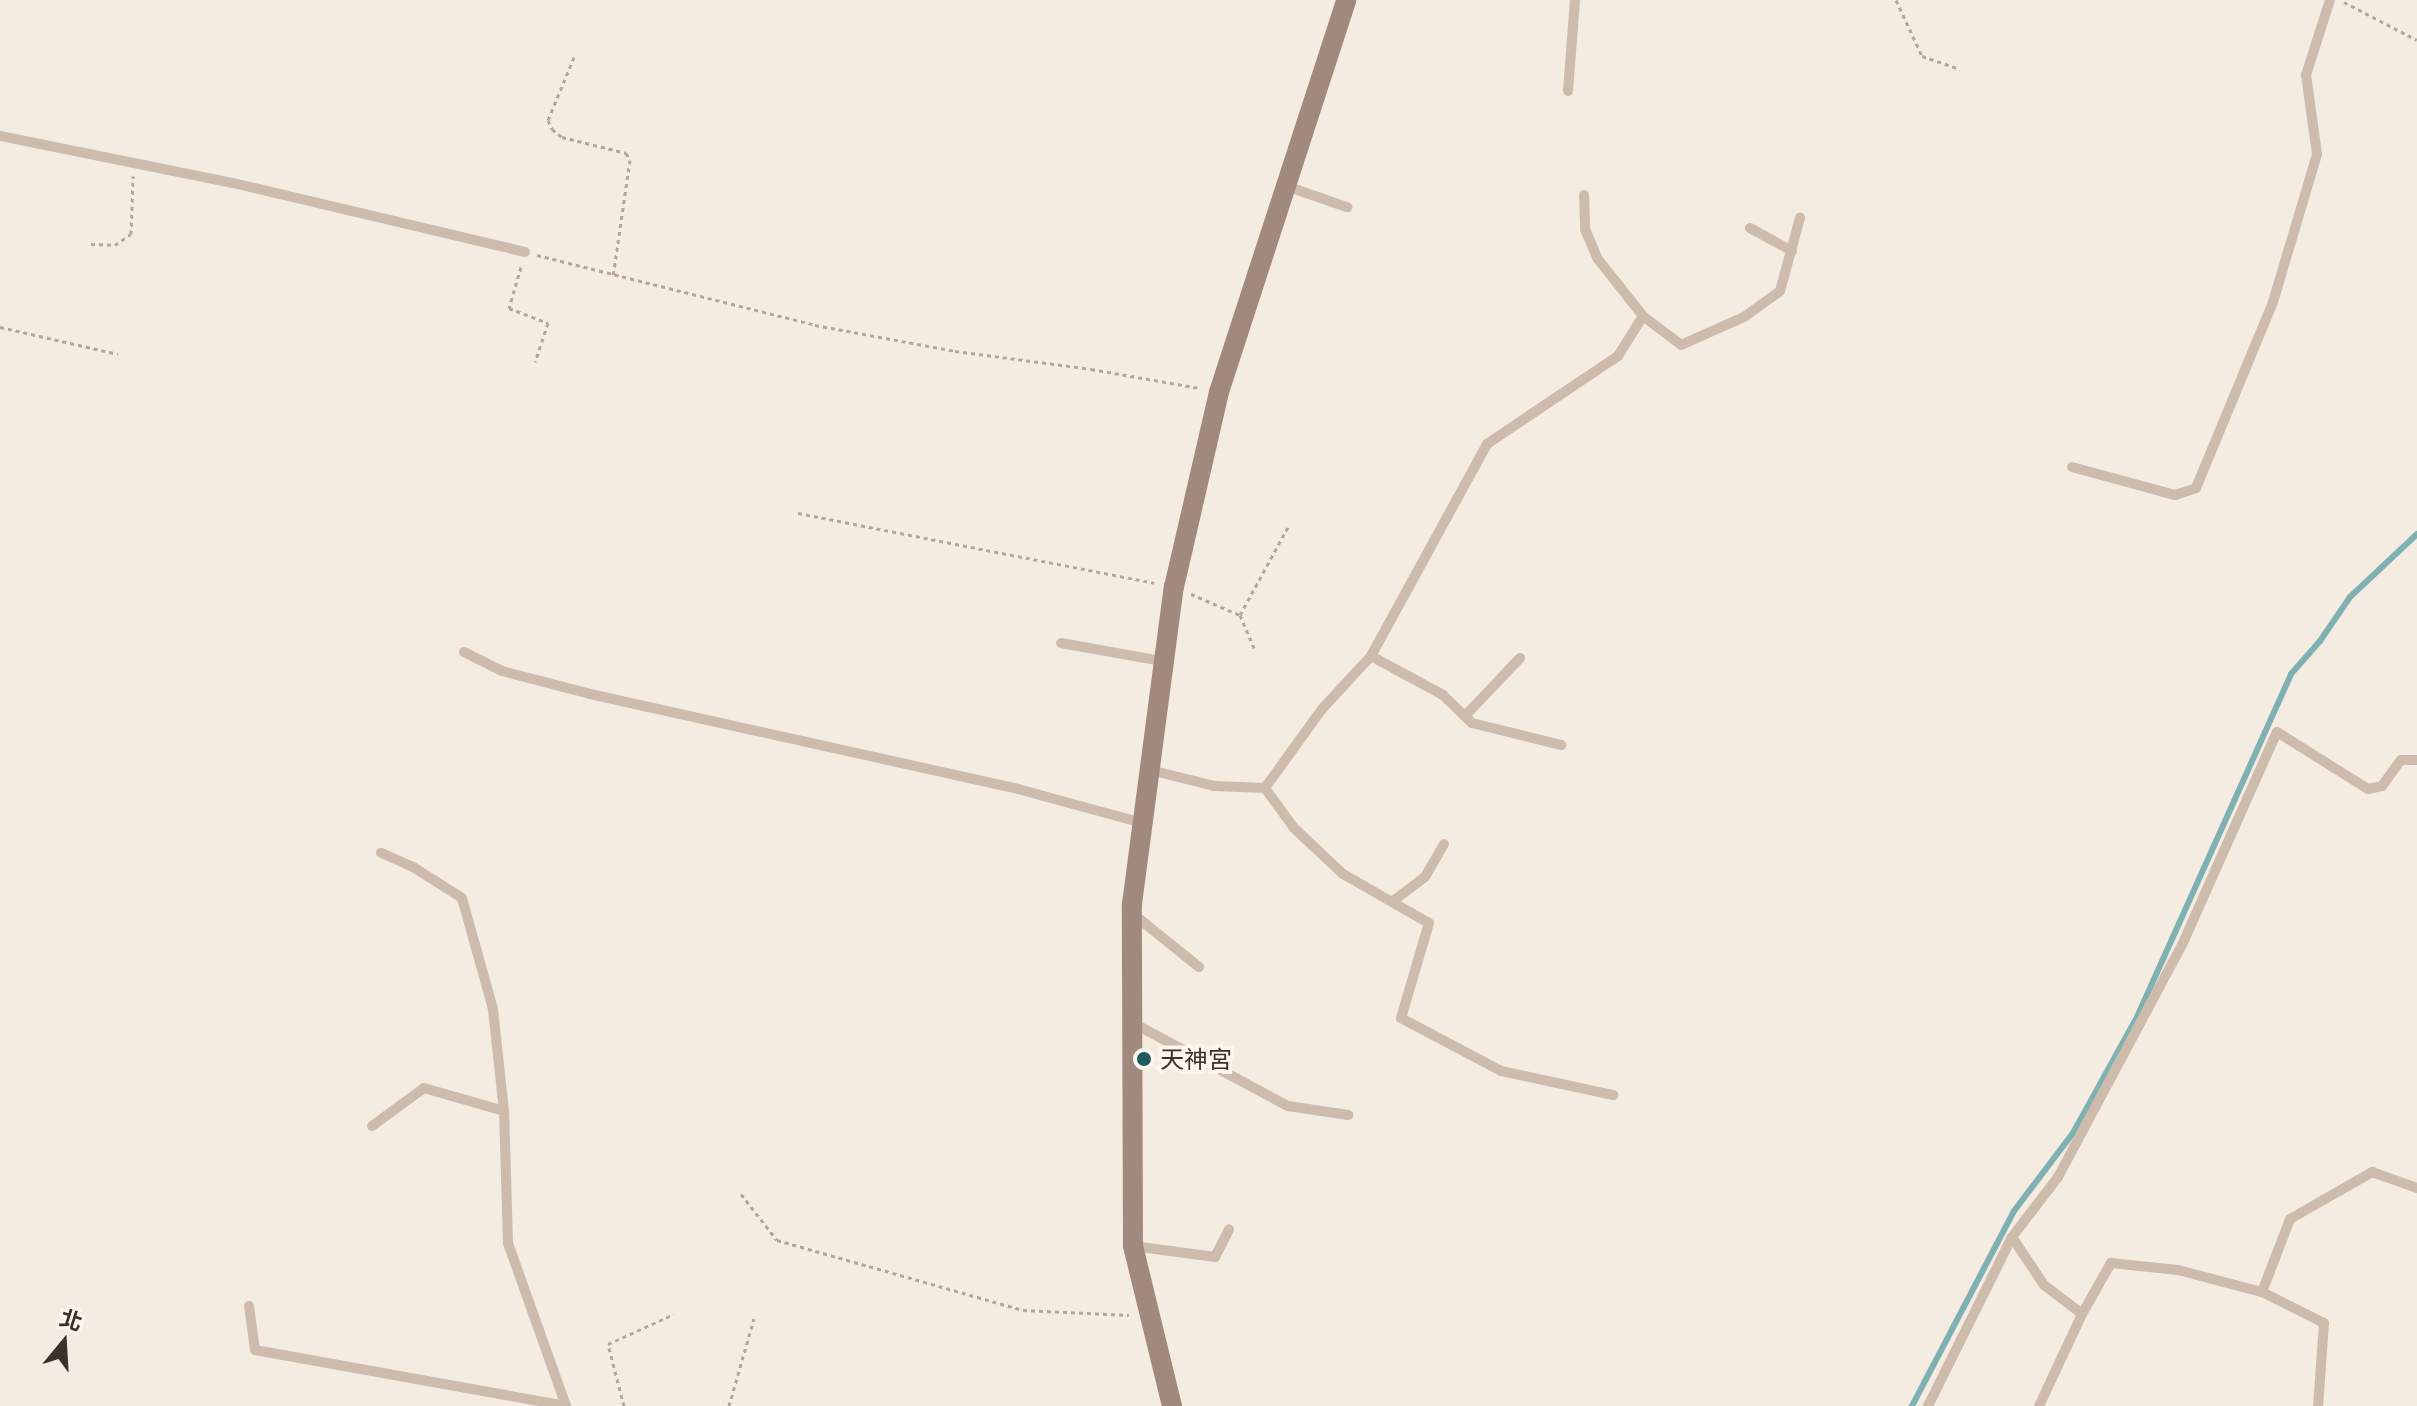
<!DOCTYPE html>
<html>
<head>
<meta charset="utf-8">
<style>
	body { margin:0 }
	#map { position:relative; width:2417px; height:1406px; overflow:hidden; background:#f4ebe1; font-family:"Exo 2","Noto Sans TC",sans-serif }
	div>[style] { position:absolute }
	.stream>* { height:6px; margin:-3px; padding:0 3px; transform-origin:3px; border-radius:3px; background:#7fb0b2 }
	.path>* { height:3px; margin-top:-1.5px; transform-origin:0; background:repeating-linear-gradient(90deg,#b9a596 0 4px,transparent 0 8px) }
	.lane>* { height:10px; margin:-5px; padding:0 5px; transform-origin:5px; border-radius:5px; background:#cdbbac }
	.secondary>* { height:20px; margin:-10px; padding:0 10px; transform-origin:10px; border-radius:10px; background:#a18a7d }
	.dots>* { width:22px; height:22px; translate:-50% -50%; box-sizing:border-box; border:4px solid #fbf5ee; border-radius:50% }
	span { translate:-50% -50%; white-space:nowrap; text-align:center; line-height:1.15; -webkit-text-stroke:8px #fbf5ee; paint-order:stroke }
	.poi-label { font-size:24px; color:#3b302b }
	.left { translate:0 -50%; text-align:left }
	.north { position:absolute; left:24px; top:1302px; width:80px; height:80px; -webkit-text-stroke:6px #fbf5ee; paint-order:stroke; rotate:18deg; font-size:22px; font-weight:700; line-height:32px; text-align:center; color:#3b302b }
	.north::after { content:''; display:block; margin:auto; width:28px; height:36px; background:#3b302b; clip-path:polygon(50% 0,100% 100%,50% 72%,0 100%) }
</style>
</head>
<body>
<div id="map">
	<div class="stream">
		<div style="left:1912px;top:1406px;width:220px;rotate:-62.4deg"></div>
		<div style="left:2014px;top:1211px;width:98px;rotate:-52.9deg"></div>
		<div style="left:2073px;top:1133px;width:132px;rotate:-61.1deg"></div>
		<div style="left:2137px;top:1017px;width:376px;rotate:-65.8deg"></div>
		<div style="left:2291px;top:674px;width:44px;rotate:-48.7deg"></div>
		<div style="left:2320px;top:641px;width:53px;rotate:-55.7deg"></div>
		<div style="left:2350px;top:597px;width:92px;rotate:-43.2deg"></div>
	</div>
	<div class="path">
		<div style="left:1896px;top:0;width:62px;rotate:65.1deg"></div>
		<div style="left:1922px;top:56px;width:40px;rotate:18.9deg"></div>
		<div style="left:2344px;top:2px;width:82px;rotate:27.5deg"></div>
		<div style="left:574px;top:57px;width:68px;rotate:112.4deg"></div>
		<div style="left:548px;top:120px;width:10px;rotate:66deg"></div>
		<div style="left:552px;top:129px;width:13px;rotate:39deg"></div>
		<div style="left:562px;top:137px;width:66px;rotate:14deg"></div>
		<div style="left:626px;top:153px;width:8px;rotate:60deg"></div>
		<div style="left:630px;top:160px;width:117px;rotate:98.3deg"></div>
		<div style="left:91px;top:244px;width:24px;rotate:2deg"></div>
		<div style="left:115px;top:245px;width:19px;rotate:-35deg"></div>
		<div style="left:131px;top:234px;width:58px;rotate:-88deg"></div>
		<div style="left:537px;top:255px;width:287px;rotate:14.1deg"></div>
		<div style="left:815px;top:325px;width:142px;rotate:10.5deg"></div>
		<div style="left:955px;top:351px;width:137px;rotate:7.5deg"></div>
		<div style="left:1091px;top:369px;width:110px;rotate:10deg"></div>
		<div style="left:521px;top:267px;width:43px;rotate:106.3deg"></div>
		<div style="left:509px;top:308px;width:42px;rotate:21deg"></div>
		<div style="left:548px;top:323px;width:41px;rotate:108.4deg"></div>
		<div style="left:0;top:327px;width:121px;rotate:12.9deg"></div>
		<div style="left:798px;top:513px;width:363px;rotate:11.1deg"></div>
		<div style="left:1191px;top:594px;width:53px;rotate:23.2deg"></div>
		<div style="left:1240px;top:615px;width:36px;rotate:67deg"></div>
		<div style="left:1240px;top:615px;width:102px;rotate:-61.4deg"></div>
		<div style="left:741px;top:1194px;width:58px;rotate:52deg"></div>
		<div style="left:777px;top:1240px;width:256px;rotate:15.9deg"></div>
		<div style="left:1023px;top:1310px;width:106px;rotate:2.7deg"></div>
		<div style="left:624px;top:1406px;width:64px;rotate:-104.5deg"></div>
		<div style="left:608px;top:1344px;width:72px;rotate:-24.4deg"></div>
		<div style="left:729px;top:1406px;width:91px;rotate:-74.1deg"></div>
	</div>
	<div class="lane">
		<div style="left:1568px;top:91px;width:91px;rotate:-85.6deg"></div>
		<div style="left:0;top:136px;width:238px;rotate:11.4deg"></div>
		<div style="left:233px;top:183px;width:300px;rotate:13.3deg"></div>
		<div style="left:1286px;top:186px;width:65px;rotate:19deg"></div>
		<div style="left:1584px;top:195px;width:34px;rotate:88deg"></div>
		<div style="left:1585px;top:229px;width:33px;rotate:67deg"></div>
		<div style="left:1598px;top:259px;width:73px;rotate:51.7deg"></div>
		<div style="left:1750px;top:228px;width:48px;rotate:28.7deg"></div>
		<div style="left:2072px;top:467px;width:107px;rotate:15.2deg"></div>
		<div style="left:2175px;top:495px;width:22px;rotate:-18deg"></div>
		<div style="left:2196px;top:488px;width:201px;rotate:-67.5deg"></div>
		<div style="left:2273px;top:302px;width:154px;rotate:-73.4deg"></div>
		<div style="left:2317px;top:154px;width:80px;rotate:-97.9deg"></div>
		<div style="left:2306px;top:75px;width:79px;rotate:-72.3deg"></div>
		<div style="left:1061px;top:643px;width:103px;rotate:10.1deg"></div>
		<div style="left:464px;top:652px;width:42px;rotate:26.6deg"></div>
		<div style="left:502px;top:671px;width:91px;rotate:14.6deg"></div>
		<div style="left:590px;top:694px;width:438px;rotate:12.5deg"></div>
		<div style="left:1018px;top:789px;width:129px;rotate:15.3deg"></div>
		<div style="left:1371px;top:656px;width:82px;rotate:28.4deg"></div>
		<div style="left:1443px;top:695px;width:40px;rotate:44deg"></div>
		<div style="left:1472px;top:723px;width:92px;rotate:13.9deg"></div>
		<div style="left:1465px;top:716px;width:80px;rotate:-46.5deg"></div>
		<div style="left:1150px;top:770px;width:66px;rotate:14deg"></div>
		<div style="left:1214px;top:786px;width:51px;rotate:2.2deg"></div>
		<div style="left:1265px;top:788px;width:97px;rotate:-54.2deg"></div>
		<div style="left:1322px;top:709px;width:72px;rotate:-47.2deg"></div>
		<div style="left:1371px;top:656px;width:242px;rotate:-61.3deg"></div>
		<div style="left:1487px;top:444px;width:158px;rotate:-33.9deg"></div>
		<div style="left:1618px;top:356px;width:47px;rotate:-58deg"></div>
		<div style="left:1643px;top:316px;width:48px;rotate:37.3deg"></div>
		<div style="left:1681px;top:345px;width:69px;rotate:-24deg"></div>
		<div style="left:1744px;top:317px;width:44px;rotate:-35.8deg"></div>
		<div style="left:1780px;top:291px;width:76px;rotate:-74.7deg"></div>
		<div style="left:1265px;top:788px;width:49px;rotate:54.1deg"></div>
		<div style="left:1294px;top:828px;width:67px;rotate:43.2deg"></div>
		<div style="left:1343px;top:874px;width:99px;rotate:29.7deg"></div>
		<div style="left:1429px;top:923px;width:99px;rotate:106.4deg"></div>
		<div style="left:1401px;top:1018px;width:113px;rotate:27.9deg"></div>
		<div style="left:1501px;top:1071px;width:115px;rotate:12.1deg"></div>
		<div style="left:1393px;top:901px;width:40px;rotate:-37deg"></div>
		<div style="left:1425px;top:877px;width:38px;rotate:-60deg"></div>
		<div style="left:1132px;top:913px;width:86px;rotate:38.9deg"></div>
		<div style="left:1133px;top:1023px;width:176px;rotate:28.2deg"></div>
		<div style="left:1288px;top:1106px;width:61px;rotate:8.5deg"></div>
		<div style="left:372px;top:1126px;width:64px;rotate:-36.2deg"></div>
		<div style="left:424px;top:1088px;width:83px;rotate:16deg"></div>
		<div style="left:2012px;top:1237px;width:58px;rotate:56.3deg"></div>
		<div style="left:2044px;top:1285px;width:48px;rotate:37.3deg"></div>
		<div style="left:2082px;top:1314px;width:59px;rotate:-60.4deg"></div>
		<div style="left:2111px;top:1263px;width:67px;rotate:6deg"></div>
		<div style="left:2178px;top:1270px;width:87px;rotate:14.7deg"></div>
		<div style="left:2262px;top:1292px;width:78px;rotate:-69deg"></div>
		<div style="left:2290px;top:1219px;width:95px;rotate:-29.8deg"></div>
		<div style="left:2372px;top:1172px;width:48px;rotate:19.6deg"></div>
		<div style="left:1133px;top:1246px;width:83px;rotate:7.6deg"></div>
		<div style="left:1215px;top:1257px;width:31px;rotate:-63deg"></div>
		<div style="left:2262px;top:1292px;width:69px;rotate:26.6deg"></div>
		<div style="left:2324px;top:1323px;width:83px;rotate:94.1deg"></div>
		<div style="left:249px;top:1306px;width:44px;rotate:82.2deg"></div>
		<div style="left:255px;top:1350px;width:316px;rotate:10.2deg"></div>
		<div style="left:566px;top:1406px;width:173px;rotate:-109.6deg"></div>
		<div style="left:508px;top:1243px;width:132px;rotate:-91.7deg"></div>
		<div style="left:504px;top:1111px;width:103px;rotate:-96.2deg"></div>
		<div style="left:493px;top:1009px;width:115px;rotate:-105.6deg"></div>
		<div style="left:462px;top:898px;width:58px;rotate:-147.7deg"></div>
		<div style="left:413px;top:867px;width:35px;rotate:-156deg"></div>
		<div style="left:1928px;top:1406px;width:189px;rotate:-63.6deg"></div>
		<div style="left:2012px;top:1237px;width:76px;rotate:-52.5deg"></div>
		<div style="left:2058px;top:1177px;width:263px;rotate:-61.9deg"></div>
		<div style="left:2182px;top:945px;width:233px;rotate:-66deg"></div>
		<div style="left:2277px;top:732px;width:107px;rotate:32.1deg"></div>
		<div style="left:2368px;top:789px;width:14px;rotate:-12deg"></div>
		<div style="left:2382px;top:786px;width:32px;rotate:-54deg"></div>
		<div style="left:2401px;top:760px;width:16px"></div>
		<div style="left:2039px;top:1406px;width:102px;rotate:-64.9deg"></div>
	</div>
	<div class="secondary">
		<div style="left:1172px;top:1406px;width:165px;rotate:-103.7deg"></div>
		<div style="left:1133px;top:1246px;width:342px;rotate:-90.2deg"></div>
		<div style="left:1132px;top:904px;width:320px;rotate:-82.5deg"></div>
		<div style="left:1174px;top:587px;width:200px;rotate:-77deg"></div>
		<div style="left:1219px;top:392px;width:412px;rotate:-72deg"></div>
	</div>
	<div class="dots">
		<div style="left:1144px;top:1059px;background:#1f5a5e"></div>
	</div>
	<div class="poi-label">
		<span class="left" style="left:1160px;top:1059px">天神宮</span>
	</div>
	<div class="north">北</div>
</div>
</body>
</html>
